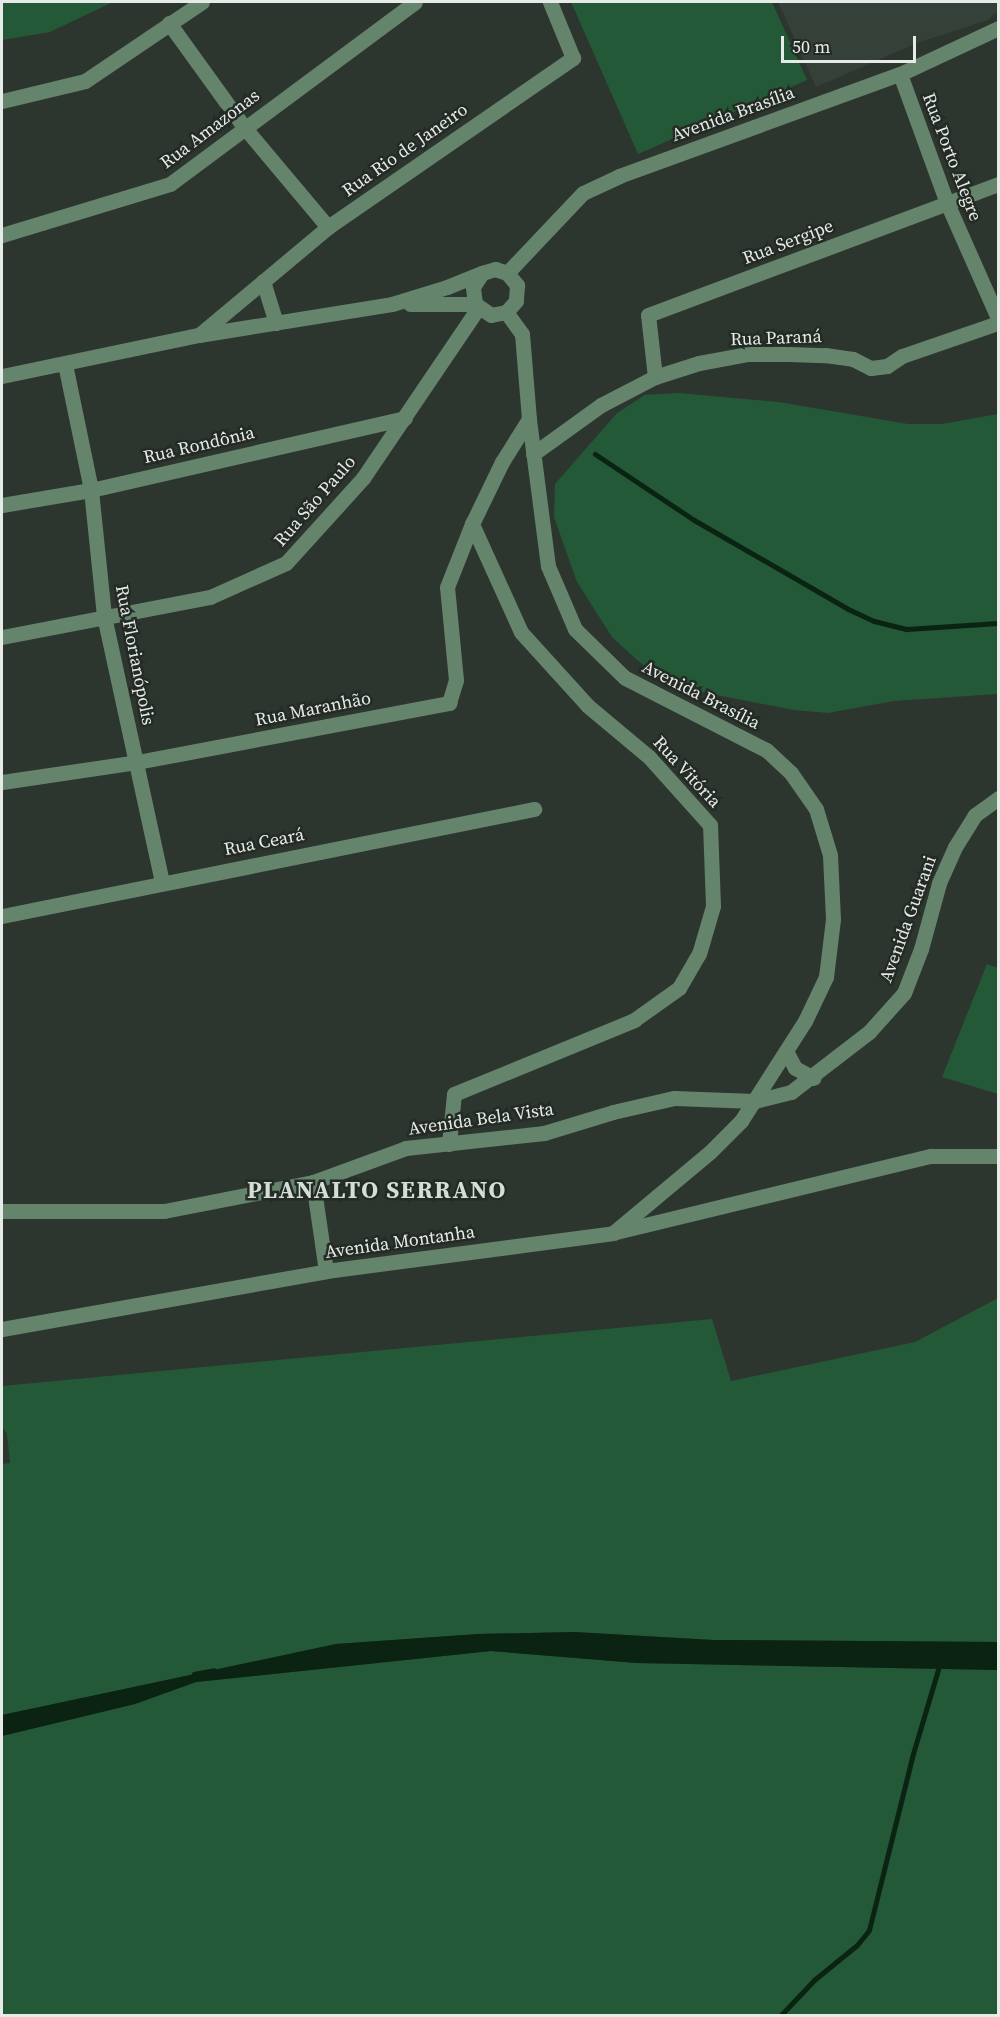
<!DOCTYPE html>
<html>
<head>
<meta charset="utf-8">
<style>
	body { margin:0 }
	#map { position:relative; width:1000px; height:2017px; overflow:hidden; background:#2d352f; font-family:"Source Serif 4",serif }
	div>[style] { position:absolute }
	.built>* { inset:0; background:#354138 }
	.green>* { inset:0; background:#235936 }
	.water>* { inset:0; background:#0a2313 }
	.stream>* { height:5px; margin:-2.5px; padding:0 2.5px; transform-origin:2.5px; border-radius:2.5px; background:#0a2313 }
	.minor>* { height:15px; margin:-7.5px; padding:0 7.5px; transform-origin:7.5px; border-radius:7.5px; background:#64846c }
	span { translate:-50% -50%; white-space:nowrap; text-align:center; line-height:1.15; -webkit-text-stroke:5px #242b25; paint-order:stroke }
	.street-label { font-size:18px; color:#e6ebe7 }
	.district-label { font-size:24px; color:#d4ded6; font-weight:700; letter-spacing:1.5px }
	.frame { position:absolute; inset:0; border:3px solid #e6ebe7; pointer-events:none }
	.scale { position:absolute; left:781px; top:36px; width:135px; height:27px; box-sizing:border-box; border:3px solid #e6ebe7; border-top:0; padding-left:8px; font-size:18px; line-height:21px; white-space:nowrap; color:#e6ebe7; -webkit-text-stroke:4px #242b25; paint-order:stroke }
</style>
</head>
<body>
<div id="map">
	<div class="built">
		<div style="clip-path:polygon(778px 2px,998px 2px,998px 11px,988px 20px,917px 43px,816px 87px)"></div>
	</div>
	<div class="green">
		<div style="clip-path:polygon(2px 2px,113px 2px,50px 32px,2px 40px)"></div>
		<div style="clip-path:polygon(571px 2px,772px 2px,807px 80px,638px 154px)"></div>
		<div style="clip-path:polygon(679px 393px,779px 402px,908px 424px,942px 424px,998px 414px,998px 694px,894px 701px,828px 713px,794px 710px,695px 691px,664px 680px,637px 660px,612px 637px,577px 582px,554px 517px,555px 484px,617px 413px,645px 395px)"></div>
		<div style="clip-path:polygon(987px 964px,998px 968px,998px 1094px,942px 1077px)"></div>
		<div style="clip-path:polygon(998px 1298px,998px 1642px,713px 1640px,574px 1632px,478px 1634px,336px 1644px,2px 1715px,2px 1464px,10px 1463px,7px 1434px,2px 1426px,2px 1386px,712px 1319px,731px 1381px,915px 1342px)"></div>
		<div style="clip-path:polygon(491px 1651px,637px 1663px,998px 1670px,998px 2015px,2px 2015px,2px 1736px,135px 1704px,196px 1682px)"></div>
	</div>
	<div class="water">
		<div style="clip-path:polygon(574px 1632px,713px 1640px,998px 1642px,998px 1670px,637px 1663px,491px 1651px,196px 1682px,135px 1704px,2px 1736px,2px 1715px,336px 1644px,478px 1634px)"></div>
	</div>
	<div class="stream">
		<div style="left:595px;top:454px;width:119px;rotate:33.7deg"></div>
		<div style="left:694px;top:520px;width:178px;rotate:30deg"></div>
		<div style="left:848px;top:609px;width:29px;rotate:25deg"></div>
		<div style="left:874px;top:621px;width:34px;rotate:14deg"></div>
		<div style="left:907px;top:629px;width:91px;rotate:-3.8deg"></div>
		<div style="left:194px;top:1674px;width:20px;rotate:-11deg"></div>
		<div style="left:780px;top:2016px;width:50px;rotate:-46.6deg"></div>
		<div style="left:814px;top:1980px;width:55px;rotate:-39.1deg"></div>
		<div style="left:857px;top:1945px;width:19px;rotate:-51deg"></div>
		<div style="left:869px;top:1930px;width:178px;rotate:-76deg"></div>
		<div style="left:912px;top:1757px;width:98px;rotate:-73.4deg"></div>
	</div>
	<div class="minor">
		<div style="left:169px;top:23px;width:128px;rotate:54.2deg"></div>
		<div style="left:244px;top:127px;width:131px;rotate:50deg"></div>
		<div style="left:900px;top:74px;width:137px;rotate:70deg"></div>
		<div style="left:947px;top:203px;width:126px;rotate:66.1deg"></div>
		<div style="left:2px;top:101px;width:85px;rotate:-13.5deg"></div>
		<div style="left:85px;top:81px;width:141px;rotate:-34deg"></div>
		<div style="left:2px;top:235px;width:176px;rotate:-16.9deg"></div>
		<div style="left:170px;top:184px;width:305px;rotate:-36.6deg"></div>
		<div style="left:507px;top:273px;width:110px;rotate:-46.5deg"></div>
		<div style="left:583px;top:193px;width:40px;rotate:-25deg"></div>
		<div style="left:619px;top:176px;width:299px;rotate:-20deg"></div>
		<div style="left:900px;top:74px;width:108px;rotate:-25.1deg"></div>
		<div style="left:263px;top:281px;width:44px;rotate:72.8deg"></div>
		<div style="left:410px;top:304px;width:65px"></div>
		<div style="left:199px;top:335px;width:168px;rotate:-39.9deg"></div>
		<div style="left:328px;top:227px;width:298px;rotate:-34.6deg"></div>
		<div style="left:573px;top:58px;width:61px;rotate:-112.3deg"></div>
		<div style="left:65px;top:364px;width:129px;rotate:78.3deg"></div>
		<div style="left:91px;top:490px;width:127px;rotate:84.1deg"></div>
		<div style="left:104px;top:616px;width:272px;rotate:77.7deg"></div>
		<div style="left:2px;top:376px;width:201px;rotate:-11.8deg"></div>
		<div style="left:199px;top:335px;width:195px;rotate:-9.1deg"></div>
		<div style="left:392px;top:304px;width:58px;rotate:-17.2deg"></div>
		<div style="left:447px;top:287px;width:38px;rotate:-22deg"></div>
		<div style="left:482px;top:273px;width:14px;rotate:-17deg"></div>
		<div style="left:495px;top:269px;width:13px;rotate:18deg"></div>
		<div style="left:507px;top:273px;width:16px;rotate:50deg"></div>
		<div style="left:517px;top:285px;width:16px;rotate:94deg"></div>
		<div style="left:516px;top:301px;width:15px;rotate:132deg"></div>
		<div style="left:506px;top:312px;width:15px;rotate:169deg"></div>
		<div style="left:491px;top:315px;width:19px;rotate:-145deg"></div>
		<div style="left:475px;top:304px;width:17px;rotate:-97deg"></div>
		<div style="left:473px;top:287px;width:17px;rotate:-57deg"></div>
		<div style="left:655px;top:377px;width:62px;rotate:-96.4deg"></div>
		<div style="left:648px;top:315px;width:374px;rotate:-20.5deg"></div>
		<div style="left:533px;top:454px;width:84px;rotate:-35.8deg"></div>
		<div style="left:601px;top:405px;width:61px;rotate:-27.4deg"></div>
		<div style="left:655px;top:377px;width:46px;rotate:-17.7deg"></div>
		<div style="left:699px;top:363px;width:50px;rotate:-10.4deg"></div>
		<div style="left:748px;top:354px;width:40px"></div>
		<div style="left:788px;top:354px;width:37px;rotate:2deg"></div>
		<div style="left:825px;top:355px;width:28px;rotate:8deg"></div>
		<div style="left:853px;top:359px;width:20px;rotate:27deg"></div>
		<div style="left:871px;top:368px;width:16px;rotate:-7deg"></div>
		<div style="left:887px;top:366px;width:18px;rotate:-34deg"></div>
		<div style="left:902px;top:356px;width:102px;rotate:-19deg"></div>
		<div style="left:2px;top:505px;width:90px;rotate:-9.6deg"></div>
		<div style="left:91px;top:490px;width:322px;rotate:-12.9deg"></div>
		<div style="left:2px;top:637px;width:212px;rotate:-10.9deg"></div>
		<div style="left:210px;top:597px;width:83px;rotate:-24.1deg"></div>
		<div style="left:286px;top:563px;width:115px;rotate:-47.8deg"></div>
		<div style="left:363px;top:478px;width:205px;rotate:-55.9deg"></div>
		<div style="left:2px;top:782px;width:136px;rotate:-8.4deg"></div>
		<div style="left:137px;top:762px;width:318px;rotate:-10.7deg"></div>
		<div style="left:449px;top:703px;width:24px;rotate:-73deg"></div>
		<div style="left:456px;top:680px;width:93px;rotate:-95.5deg"></div>
		<div style="left:447px;top:587px;width:68px;rotate:-68.4deg"></div>
		<div style="left:2px;top:916px;width:543px;rotate:-11.37deg"></div>
		<div style="left:786px;top:1051px;width:19px;rotate:62deg"></div>
		<div style="left:795px;top:1068px;width:21px;rotate:28deg"></div>
		<div style="left:449px;top:1144px;width:50px;rotate:-84.3deg"></div>
		<div style="left:454px;top:1094px;width:195px;rotate:-22.3deg"></div>
		<div style="left:634px;top:1020px;width:55px;rotate:-35.4deg"></div>
		<div style="left:679px;top:988px;width:39px;rotate:-60deg"></div>
		<div style="left:699px;top:954px;width:50px;rotate:-73.7deg"></div>
		<div style="left:713px;top:906px;width:81px;rotate:-92.1deg"></div>
		<div style="left:710px;top:825px;width:91px;rotate:-131.9deg"></div>
		<div style="left:649px;top:757px;width:80px;rotate:-140.1deg"></div>
		<div style="left:588px;top:706px;width:100px;rotate:-132.2deg"></div>
		<div style="left:521px;top:632px;width:119px;rotate:-114.4deg"></div>
		<div style="left:472px;top:524px;width:69px;rotate:-64.2deg"></div>
		<div style="left:502px;top:462px;width:51px;rotate:-57.9deg"></div>
		<div style="left:313px;top:1182px;width:90px;rotate:81.7deg"></div>
		<div style="left:2px;top:1211px;width:162px"></div>
		<div style="left:164px;top:1211px;width:152px;rotate:-11deg"></div>
		<div style="left:313px;top:1182px;width:99px;rotate:-20.1deg"></div>
		<div style="left:406px;top:1148px;width:139px;rotate:-6.2deg"></div>
		<div style="left:544px;top:1133px;width:72px;rotate:-16.9deg"></div>
		<div style="left:613px;top:1112px;width:63px;rotate:-12.9deg"></div>
		<div style="left:674px;top:1098px;width:81px;rotate:2.1deg"></div>
		<div style="left:755px;top:1101px;width:37px;rotate:-14deg"></div>
		<div style="left:791px;top:1092px;width:98px;rotate:-37.6deg"></div>
		<div style="left:869px;top:1032px;width:52px;rotate:-48.1deg"></div>
		<div style="left:904px;top:993px;width:47px;rotate:-68.9deg"></div>
		<div style="left:921px;top:949px;width:68px;rotate:-74.7deg"></div>
		<div style="left:939px;top:883px;width:39px;rotate:-66deg"></div>
		<div style="left:955px;top:847px;width:38px;rotate:-58deg"></div>
		<div style="left:975px;top:815px;width:29px;rotate:-36deg"></div>
		<div style="left:616px;top:1232px;width:324px;rotate:-13.6deg"></div>
		<div style="left:931px;top:1156px;width:67px"></div>
		<div style="left:2px;top:1329px;width:329px;rotate:-10.1deg"></div>
		<div style="left:326px;top:1271px;width:290px;rotate:-7.5deg"></div>
		<div style="left:613px;top:1233px;width:126px;rotate:-39.9deg"></div>
		<div style="left:710px;top:1152px;width:44px;rotate:-45deg"></div>
		<div style="left:741px;top:1121px;width:119px;rotate:-57.4deg"></div>
		<div style="left:805px;top:1021px;width:49px;rotate:-64.5deg"></div>
		<div style="left:826px;top:977px;width:58px;rotate:-83.1deg"></div>
		<div style="left:833px;top:919px;width:64px;rotate:-92.7deg"></div>
		<div style="left:830px;top:855px;width:48px;rotate:-106.9deg"></div>
		<div style="left:816px;top:809px;width:44px;rotate:-124.8deg"></div>
		<div style="left:791px;top:773px;width:34px;rotate:-137deg"></div>
		<div style="left:766px;top:750px;width:158px;rotate:-152.9deg"></div>
		<div style="left:625px;top:678px;width:70px;rotate:-135.6deg"></div>
		<div style="left:575px;top:629px;width:69px;rotate:-113.2deg"></div>
		<div style="left:548px;top:566px;width:148px;rotate:-97.4deg"></div>
		<div style="left:529px;top:419px;width:85px;rotate:-94.7deg"></div>
		<div style="left:522px;top:334px;width:27px;rotate:-126deg"></div>
	</div>
	<div class="street-label">
		<span style="left:733px;top:114px;rotate:-20deg">Avenida Brasília</span>
		<span style="left:210px;top:129px;rotate:-37deg">Rua Amazonas</span>
		<span style="left:405px;top:150px;rotate:-35deg">Rua Rio de Janeiro</span>
		<span style="left:952px;top:157px;rotate:69deg">Rua Porto Alegre</span>
		<span style="left:788px;top:242px;rotate:-21deg">Rua Sergipe</span>
		<span style="left:776px;top:338px;rotate:-2deg">Rua Paraná</span>
		<span style="left:199px;top:445px;rotate:-13deg">Rua Rondônia</span>
		<span style="left:315px;top:501px;rotate:-49deg">Rua São Paulo</span>
		<span style="left:135px;top:655px;rotate:79deg">Rua Florianópolis</span>
		<span style="left:701px;top:695px;rotate:27deg">Avenida Brasília</span>
		<span style="left:313px;top:709px;rotate:-11deg">Rua Maranhão</span>
		<span style="left:687px;top:772px;rotate:47deg">Rua Vitória</span>
		<span style="left:264px;top:842px;rotate:-11deg">Rua Ceará</span>
		<span style="left:908px;top:919px;rotate:-70deg">Avenida Guarani</span>
		<span style="left:481px;top:1119px;rotate:-8deg">Avenida Bela Vista</span>
		<span style="left:400px;top:1242px;rotate:-8deg">Avenida Montanha</span>
	</div>
	<div class="district-label">
		<span style="left:377px;top:1190px">PLANALTO SERRANO</span>
	</div>
	<div class="frame"></div>
	<div class="scale">50 m</div>
</div>
</body>
</html>
